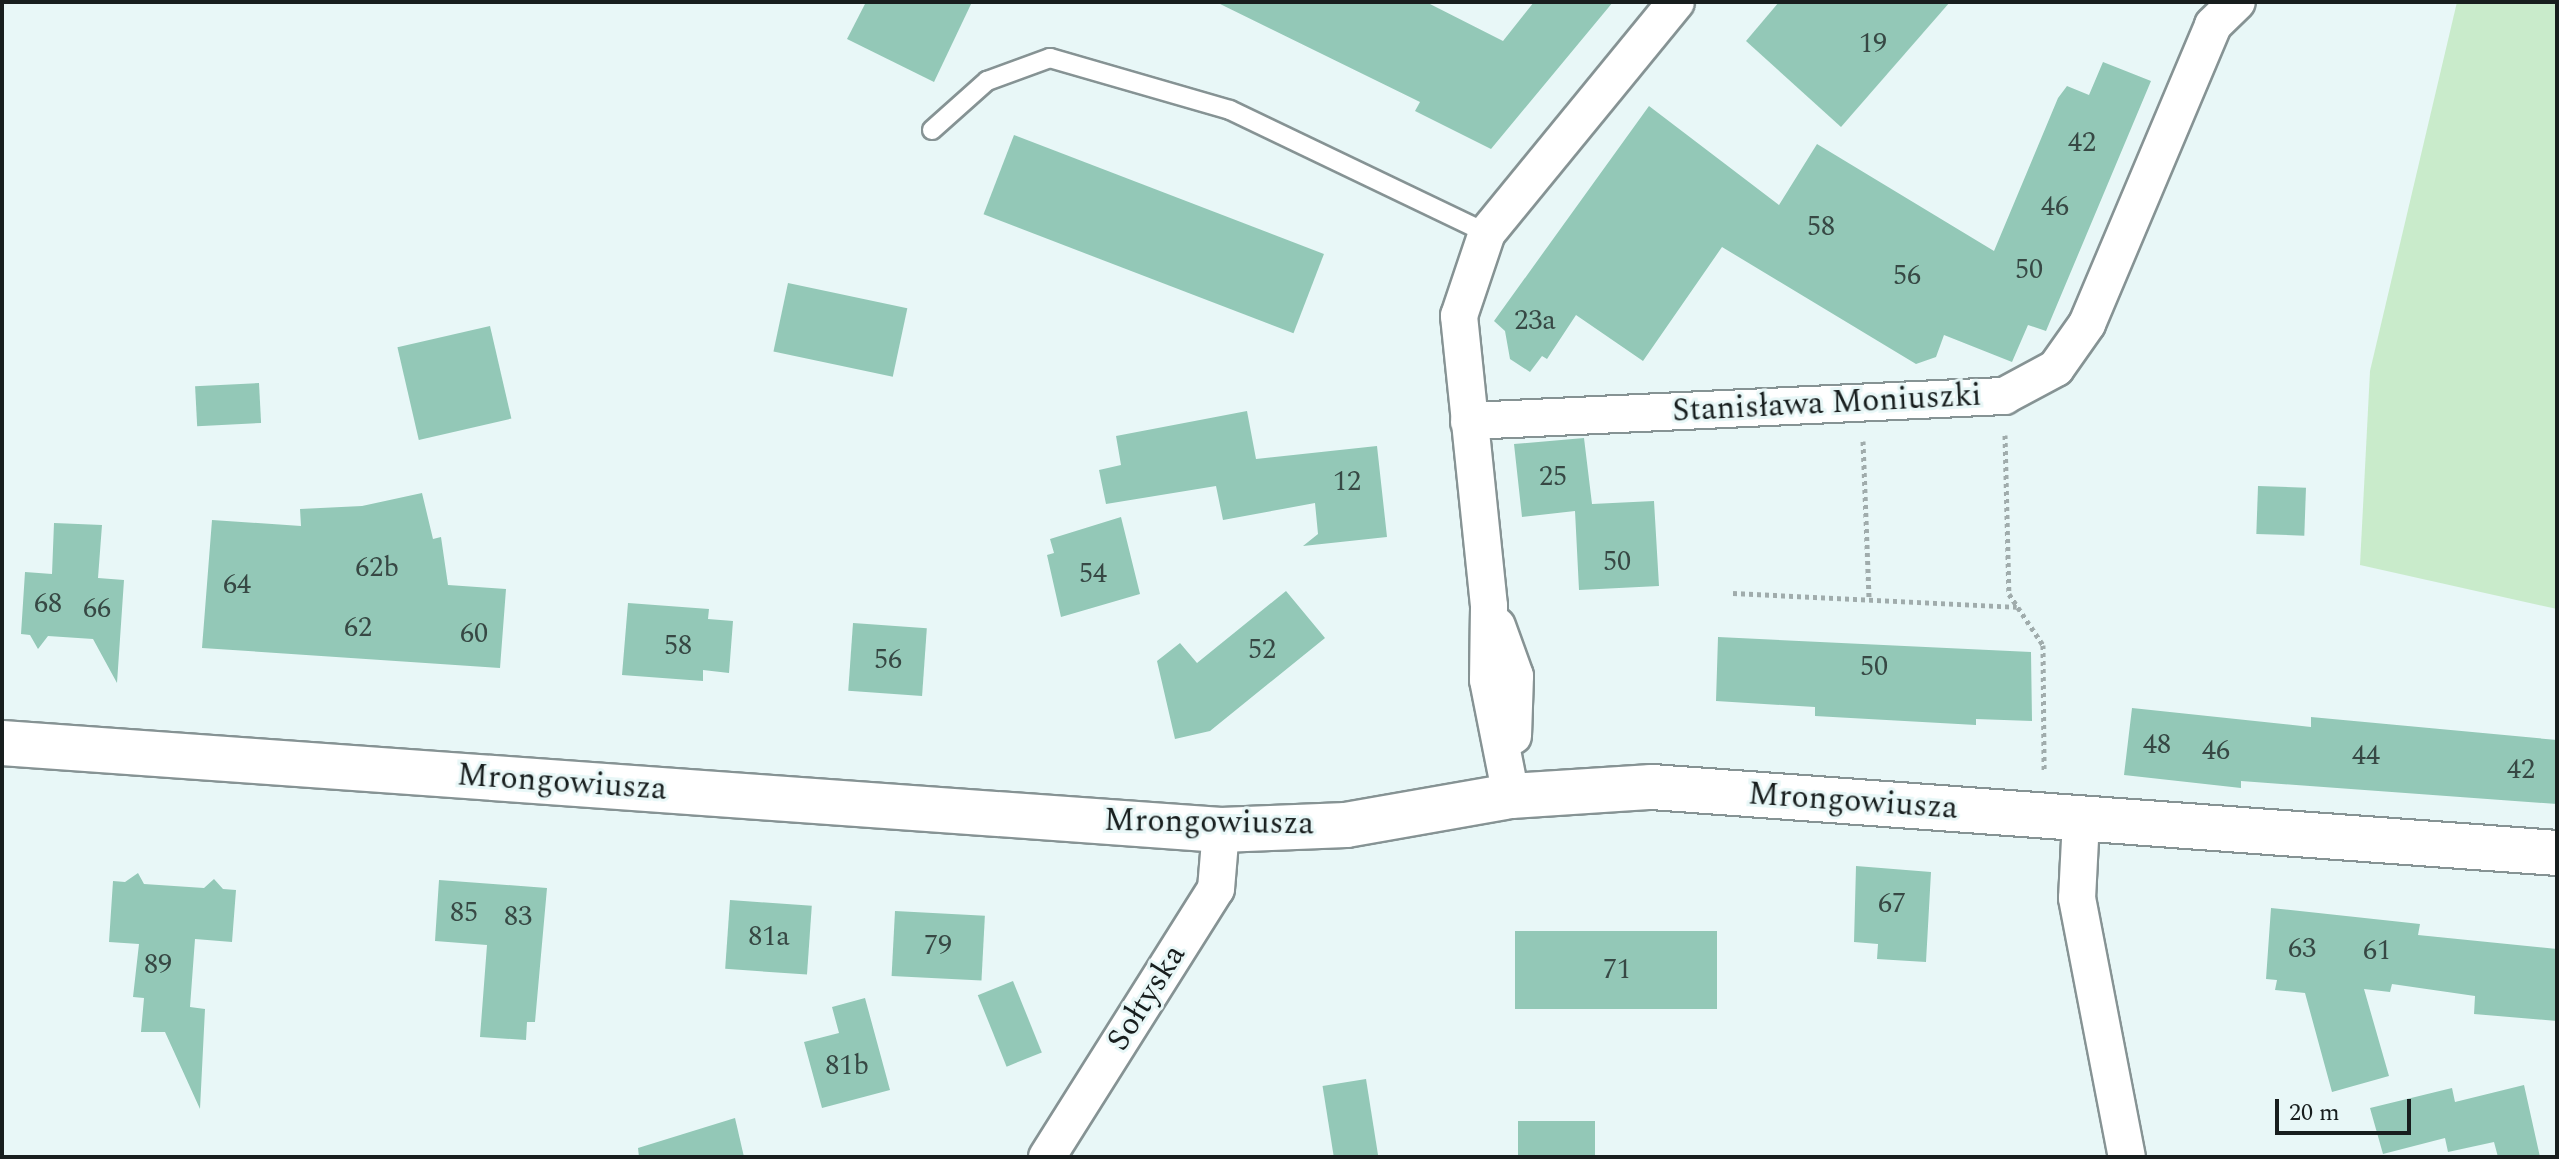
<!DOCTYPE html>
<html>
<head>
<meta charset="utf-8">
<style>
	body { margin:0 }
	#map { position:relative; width:2559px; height:1159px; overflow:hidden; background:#e8f7f7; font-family:Spectral,serif }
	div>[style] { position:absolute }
	.green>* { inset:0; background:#c9ebcb }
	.building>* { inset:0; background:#93c8b7; transform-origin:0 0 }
	.path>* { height:5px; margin-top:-2.5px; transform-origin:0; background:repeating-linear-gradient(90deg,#a0acac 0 4px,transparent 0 8px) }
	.roads { filter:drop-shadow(2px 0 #869394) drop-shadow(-2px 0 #869394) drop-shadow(0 2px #869394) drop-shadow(0 -2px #869394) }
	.service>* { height:18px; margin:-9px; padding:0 9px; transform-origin:9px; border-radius:9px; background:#fff }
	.minor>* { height:36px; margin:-18px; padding:0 18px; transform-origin:18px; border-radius:18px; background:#fff }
	.tertiary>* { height:44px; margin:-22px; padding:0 22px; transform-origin:22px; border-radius:22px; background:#fff }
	span { translate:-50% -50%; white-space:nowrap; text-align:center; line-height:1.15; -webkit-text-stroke:6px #e8f7f7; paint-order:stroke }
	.number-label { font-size:28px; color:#374844 }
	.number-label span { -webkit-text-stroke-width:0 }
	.street-label { font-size:32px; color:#181e1e }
	.frame { position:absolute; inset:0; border:4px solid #181e1e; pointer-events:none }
	.scale { position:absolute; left:2275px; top:1099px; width:136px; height:36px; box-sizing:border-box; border:4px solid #181e1e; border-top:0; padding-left:10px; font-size:24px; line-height:28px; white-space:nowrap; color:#181e1e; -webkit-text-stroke:6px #e8f7f7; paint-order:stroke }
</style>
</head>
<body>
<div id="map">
	<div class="green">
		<div style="clip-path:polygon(2457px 2px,2557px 2px,2557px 609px,2360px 565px,2370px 371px)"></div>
	</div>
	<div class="building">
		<div style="clip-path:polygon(866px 2px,972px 2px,934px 82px,847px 39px)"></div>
		<div style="clip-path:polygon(1216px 2px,1426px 2px,1503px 41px,1534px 2px,1613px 2px,1491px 149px,1415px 111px,1420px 102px)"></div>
		<div style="clip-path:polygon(1779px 2px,1950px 2px,1841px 127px,1746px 41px)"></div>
		<div style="clip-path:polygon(2103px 62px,2151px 81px,2046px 331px,2028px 325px,2012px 362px,1944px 335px,1936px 357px,1916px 364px,1722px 247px,1643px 361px,1576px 315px,1547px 359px,1542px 356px,1530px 372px,1510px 359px,1505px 331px,1494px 321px,1649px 106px,1779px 205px,1817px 144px,1994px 251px,2058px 98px,2067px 86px,2089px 95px)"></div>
		<div style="left:1014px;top:135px;width:332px;height:85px;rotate:21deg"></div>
		<div style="left:788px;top:283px;width:122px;height:70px;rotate:12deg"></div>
		<div style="left:490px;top:326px;width:95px;height:95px;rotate:77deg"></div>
		<div style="left:259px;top:383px;width:40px;height:64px;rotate:87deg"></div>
		<div style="clip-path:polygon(1247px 411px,1256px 459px,1377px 446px,1387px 537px,1303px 546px,1318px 534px,1315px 503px,1223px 520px,1216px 486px,1106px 504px,1099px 470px,1121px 465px,1116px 436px)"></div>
		<div style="clip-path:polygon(1584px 438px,1592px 504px,1654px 501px,1659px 586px,1579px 590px,1575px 511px,1522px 517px,1514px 444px)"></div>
		<div style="left:2258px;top:486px;width:48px;height:48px;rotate:2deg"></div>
		<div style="clip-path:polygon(422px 493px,433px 539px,441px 537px,448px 585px,506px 589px,500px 668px,202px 648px,212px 520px,301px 526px,300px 509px,362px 506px)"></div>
		<div style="clip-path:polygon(1121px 517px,1140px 594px,1061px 617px,1047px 555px,1054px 553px,1050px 539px)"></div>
		<div style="clip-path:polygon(54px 523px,102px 525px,98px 578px,124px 580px,117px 683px,93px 639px,48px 636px,38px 649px,30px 635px,21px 634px,25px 572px,52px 574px)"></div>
		<div style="clip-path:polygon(1286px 591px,1325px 638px,1210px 731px,1175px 739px,1157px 661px,1180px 643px,1197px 663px)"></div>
		<div style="clip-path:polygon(628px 603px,709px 609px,708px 619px,733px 621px,729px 673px,703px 670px,703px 681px,622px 675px)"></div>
		<div style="left:853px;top:623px;width:74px;height:68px;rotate:4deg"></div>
		<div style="clip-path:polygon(1718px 637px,2031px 652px,2032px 721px,1976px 719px,1976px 725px,1815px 716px,1815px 707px,1716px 701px)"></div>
		<div style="clip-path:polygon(2132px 708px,2311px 727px,2311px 717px,2557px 740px,2557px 804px,2241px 781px,2241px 788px,2124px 775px)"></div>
		<div style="clip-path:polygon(1856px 866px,1931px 872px,1926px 962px,1877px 959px,1878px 944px,1854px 942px)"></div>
		<div style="clip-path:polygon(138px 873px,144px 884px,204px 888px,214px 879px,223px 889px,236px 890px,232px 942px,195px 939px,190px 1007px,205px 1009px,200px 1109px,165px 1032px,141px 1032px,144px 998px,133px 997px,139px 944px,109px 942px,113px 881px,125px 882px)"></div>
		<div style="clip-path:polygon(439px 880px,547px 888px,535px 1022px,527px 1022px,526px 1040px,480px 1037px,487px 945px,435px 941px)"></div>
		<div style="left:730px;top:900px;width:82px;height:69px;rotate:4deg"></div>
		<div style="clip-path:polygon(2271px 908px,2420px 924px,2418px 935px,2557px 949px,2557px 1021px,2474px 1014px,2475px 996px,2392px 984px,2390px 992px,2364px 989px,2389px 1076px,2332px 1092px,2305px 993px,2275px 990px,2277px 980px,2266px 979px)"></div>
		<div style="left:895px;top:911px;width:90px;height:65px;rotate:3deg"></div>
		<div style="left:1515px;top:931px;width:202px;height:78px"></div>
		<div style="left:1013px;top:981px;width:77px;height:38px;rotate:68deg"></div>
		<div style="clip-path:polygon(865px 998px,890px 1090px,822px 1108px,804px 1042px,839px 1033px,832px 1007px)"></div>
		<div style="left:1366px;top:1079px;width:79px;height:44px;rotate:81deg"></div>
		<div style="clip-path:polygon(2524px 1085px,2540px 1157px,2498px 1157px,2494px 1142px,2448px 1152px,2445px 1138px,2383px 1154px,2370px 1108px,2452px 1088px,2455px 1102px)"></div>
		<div style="clip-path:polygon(735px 1118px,744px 1157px,639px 1157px,638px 1148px)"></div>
		<div style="left:1518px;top:1121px;width:77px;height:36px"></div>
	</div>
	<div class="path">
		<div style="left:2005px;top:435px;width:159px;rotate:88.6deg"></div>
		<div style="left:2009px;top:594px;width:61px;rotate:56.3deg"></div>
		<div style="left:2043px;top:645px;width:125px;rotate:89.5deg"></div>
		<div style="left:1863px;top:441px;width:159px;rotate:87.8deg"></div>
		<div style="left:1733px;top:593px;width:284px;rotate:2.8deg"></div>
	</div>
	<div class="roads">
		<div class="service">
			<div style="left:932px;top:130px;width:74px;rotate:-41.7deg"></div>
			<div style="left:987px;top:81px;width:67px;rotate:-20.1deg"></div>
			<div style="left:1050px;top:58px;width:187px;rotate:16.1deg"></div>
			<div style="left:1230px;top:110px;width:285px;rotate:25.6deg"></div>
		</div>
		<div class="minor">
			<div style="left:1469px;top:421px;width:536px;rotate:-2.68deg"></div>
			<div style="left:2004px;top:396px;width:59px;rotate:-28.3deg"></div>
			<div style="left:2056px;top:368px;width:54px;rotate:-54.8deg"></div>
			<div style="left:2087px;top:324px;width:324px;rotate:-67.1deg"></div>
			<div style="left:2213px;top:25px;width:33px;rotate:-44deg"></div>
			<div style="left:1497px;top:626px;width:53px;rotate:70.2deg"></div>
			<div style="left:1515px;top:676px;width:60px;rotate:91.9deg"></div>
			<div style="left:1511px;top:796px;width:118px;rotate:-101.2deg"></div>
			<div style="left:1488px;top:680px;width:74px;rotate:-89.2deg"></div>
			<div style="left:1489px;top:606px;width:292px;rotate:-95.9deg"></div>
			<div style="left:1459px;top:316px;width:88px;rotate:-71.4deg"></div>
			<div style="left:1487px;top:233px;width:298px;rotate:-50.7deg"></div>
			<div style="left:2081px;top:820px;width:78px;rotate:92.9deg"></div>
			<div style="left:2077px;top:898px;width:264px;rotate:79.1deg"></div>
			<div style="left:1047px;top:1157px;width:317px;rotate:-57.8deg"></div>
			<div style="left:1216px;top:889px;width:59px;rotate:-85.2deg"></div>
		</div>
		<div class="tertiary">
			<div style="left:2px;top:743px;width:1222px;rotate:4.08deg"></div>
			<div style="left:1221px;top:830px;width:125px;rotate:-2.3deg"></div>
			<div style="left:1346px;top:825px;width:168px;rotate:-10deg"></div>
			<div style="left:1511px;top:796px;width:141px;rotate:-3.7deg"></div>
			<div style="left:1652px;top:787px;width:907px;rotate:4.17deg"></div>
		</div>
	</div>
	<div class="number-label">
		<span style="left:1873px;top:44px">19</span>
		<span style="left:2082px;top:143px">42</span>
		<span style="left:2055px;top:207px">46</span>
		<span style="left:1821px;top:227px">58</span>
		<span style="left:2029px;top:270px">50</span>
		<span style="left:1907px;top:276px">56</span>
		<span style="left:1535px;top:321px">23a</span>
		<span style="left:1553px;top:477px">25</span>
		<span style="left:1347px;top:482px">12</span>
		<span style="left:1617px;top:562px">50</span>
		<span style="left:377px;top:568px">62b</span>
		<span style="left:1093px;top:574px">54</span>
		<span style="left:237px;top:585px">64</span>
		<span style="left:48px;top:604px">68</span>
		<span style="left:97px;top:609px">66</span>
		<span style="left:358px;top:628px">62</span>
		<span style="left:474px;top:634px">60</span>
		<span style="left:678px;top:646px">58</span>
		<span style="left:1262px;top:650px">52</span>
		<span style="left:888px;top:660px">56</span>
		<span style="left:1874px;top:667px">50</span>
		<span style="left:2157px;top:745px">48</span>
		<span style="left:2216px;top:751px">46</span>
		<span style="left:2366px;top:756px">44</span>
		<span style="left:2521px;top:770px">42</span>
		<span style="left:1892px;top:904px">67</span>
		<span style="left:464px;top:913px">85</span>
		<span style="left:518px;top:917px">83</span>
		<span style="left:769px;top:937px">81a</span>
		<span style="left:938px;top:946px">79</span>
		<span style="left:2302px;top:949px">63</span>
		<span style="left:2377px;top:951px">61</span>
		<span style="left:158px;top:965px">89</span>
		<span style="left:1617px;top:970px">71</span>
		<span style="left:847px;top:1066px">81b</span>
	</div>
	<div class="street-label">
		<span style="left:1827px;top:404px;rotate:-3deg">Stanisława Moniuszki</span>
		<span style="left:562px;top:783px;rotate:4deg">Mrongowiusza</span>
		<span style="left:1853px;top:802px;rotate:4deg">Mrongowiusza</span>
		<span style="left:1209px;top:823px;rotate:1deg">Mrongowiusza</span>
		<span style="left:1147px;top:998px;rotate:-58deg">Sołtyska</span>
	</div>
	<div class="frame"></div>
	<div class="scale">20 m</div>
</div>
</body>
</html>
